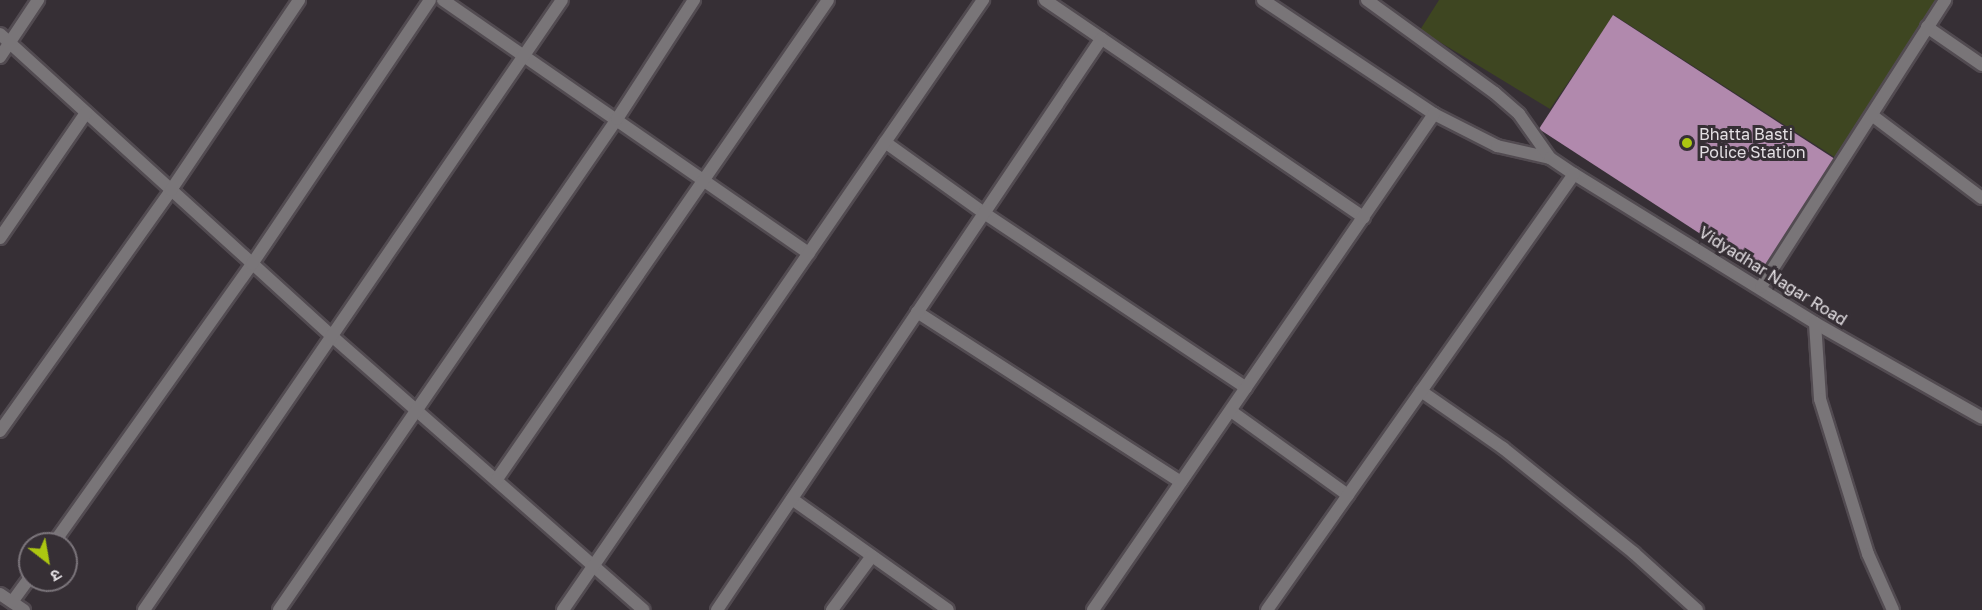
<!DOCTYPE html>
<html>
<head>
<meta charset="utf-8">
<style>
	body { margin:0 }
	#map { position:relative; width:1982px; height:610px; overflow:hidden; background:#362f35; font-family:"Golos Text","Noto Sans Devanagari",sans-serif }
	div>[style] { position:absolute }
	.green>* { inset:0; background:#3e4621 }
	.building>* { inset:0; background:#b189ad; transform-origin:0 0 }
	.roads { filter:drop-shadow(2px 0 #524b51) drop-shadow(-2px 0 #524b51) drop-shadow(0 2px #524b51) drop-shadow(0 -2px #524b51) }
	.street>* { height:12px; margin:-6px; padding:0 6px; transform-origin:6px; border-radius:6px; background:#797578 }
	.dots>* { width:16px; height:16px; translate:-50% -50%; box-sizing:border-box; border:3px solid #362f35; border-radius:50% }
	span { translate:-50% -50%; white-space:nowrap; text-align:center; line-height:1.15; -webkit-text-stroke:6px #362f35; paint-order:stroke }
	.poi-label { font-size:16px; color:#e3dfe3 }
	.left { translate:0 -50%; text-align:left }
	.street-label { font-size:16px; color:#e3dfe3 }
	.north { position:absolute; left:18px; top:532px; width:60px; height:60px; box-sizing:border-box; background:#362f35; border:2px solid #7b757b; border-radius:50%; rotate:149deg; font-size:16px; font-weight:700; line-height:24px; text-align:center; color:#e3dfe3 }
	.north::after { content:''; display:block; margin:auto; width:21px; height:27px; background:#acc611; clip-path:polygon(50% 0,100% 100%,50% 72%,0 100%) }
</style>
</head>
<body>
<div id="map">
	<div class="green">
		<div style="clip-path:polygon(1439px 0,1939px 0,1836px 158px,1614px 15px,1550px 109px,1420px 30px)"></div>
	</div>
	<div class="building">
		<div style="left:1613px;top:15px;width:265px;height:136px;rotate:33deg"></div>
	</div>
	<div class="roads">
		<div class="street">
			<div style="left:443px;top:0;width:445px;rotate:34.7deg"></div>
			<div style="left:1045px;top:0;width:386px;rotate:34.3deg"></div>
			<div style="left:1263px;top:0;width:206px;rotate:33.7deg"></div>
			<div style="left:1434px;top:114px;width:71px;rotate:26.9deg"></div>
			<div style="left:1497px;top:146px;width:54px;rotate:12.8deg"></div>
			<div style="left:1367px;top:0;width:158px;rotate:36deg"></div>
			<div style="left:1495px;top:93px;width:32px;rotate:41deg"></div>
			<div style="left:1519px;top:114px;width:54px;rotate:54.8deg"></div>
			<div style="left:1550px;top:158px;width:29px;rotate:34deg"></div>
			<div style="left:1574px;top:174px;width:283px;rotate:31.7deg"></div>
			<div style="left:1815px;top:323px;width:192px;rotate:29.6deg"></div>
			<div style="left:1927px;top:27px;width:67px;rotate:34.6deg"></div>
			<div style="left:0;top:34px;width:452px;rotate:42.3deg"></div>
			<div style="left:334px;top:338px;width:412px;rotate:41.3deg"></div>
			<div style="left:0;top:57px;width:69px;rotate:-56.3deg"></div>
			<div style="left:1873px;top:116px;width:136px;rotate:37deg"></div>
			<div style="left:885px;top:142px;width:122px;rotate:35.6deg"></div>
			<div style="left:984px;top:213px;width:315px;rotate:33.7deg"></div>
			<div style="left:0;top:238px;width:152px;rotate:-55.5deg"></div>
			<div style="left:1761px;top:287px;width:341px;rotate:-57.3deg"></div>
			<div style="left:917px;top:312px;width:314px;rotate:32.8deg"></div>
			<div style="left:1815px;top:323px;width:76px;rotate:86.2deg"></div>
			<div style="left:1820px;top:399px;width:162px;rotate:72.8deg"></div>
			<div style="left:1868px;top:554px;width:61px;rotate:65.9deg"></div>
			<div style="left:1421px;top:391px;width:100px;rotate:34.8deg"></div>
			<div style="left:1503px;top:448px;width:168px;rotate:38.7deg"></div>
			<div style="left:1634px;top:553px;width:85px;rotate:42.1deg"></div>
			<div style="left:1231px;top:411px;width:144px;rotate:35.7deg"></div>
			<div style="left:0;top:431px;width:296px;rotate:-54.6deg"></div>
			<div style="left:171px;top:190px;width:229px;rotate:-56deg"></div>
			<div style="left:497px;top:479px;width:582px;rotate:-55.35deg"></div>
			<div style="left:792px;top:499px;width:191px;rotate:35.4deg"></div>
			<div style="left:53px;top:544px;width:344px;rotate:-54.6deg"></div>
			<div style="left:252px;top:264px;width:318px;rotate:-56deg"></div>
			<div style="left:0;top:594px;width:29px;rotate:34deg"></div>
			<div style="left:12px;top:602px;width:31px;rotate:-54deg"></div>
			<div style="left:144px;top:610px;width:739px;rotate:-55.58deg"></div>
			<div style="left:279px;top:610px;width:596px;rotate:-55.46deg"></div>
			<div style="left:617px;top:119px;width:142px;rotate:-57.1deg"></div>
			<div style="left:563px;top:610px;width:741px;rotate:-55.45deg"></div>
			<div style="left:717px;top:610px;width:689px;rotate:-56.06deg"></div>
			<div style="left:832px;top:610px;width:67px;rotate:-53.5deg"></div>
			<div style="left:1093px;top:610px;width:602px;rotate:-55.49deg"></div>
			<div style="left:1267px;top:610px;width:533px;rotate:-54.85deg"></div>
		</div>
	</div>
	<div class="dots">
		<div style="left:1687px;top:143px;background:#acc611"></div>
	</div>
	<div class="poi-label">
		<span class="left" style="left:1699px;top:143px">Bhatta Basti<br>Police Station</span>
	</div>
	<div class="street-label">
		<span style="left:1773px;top:276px;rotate:32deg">Vidyadhar Nagar Road</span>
	</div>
	<div class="north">उ</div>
</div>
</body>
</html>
